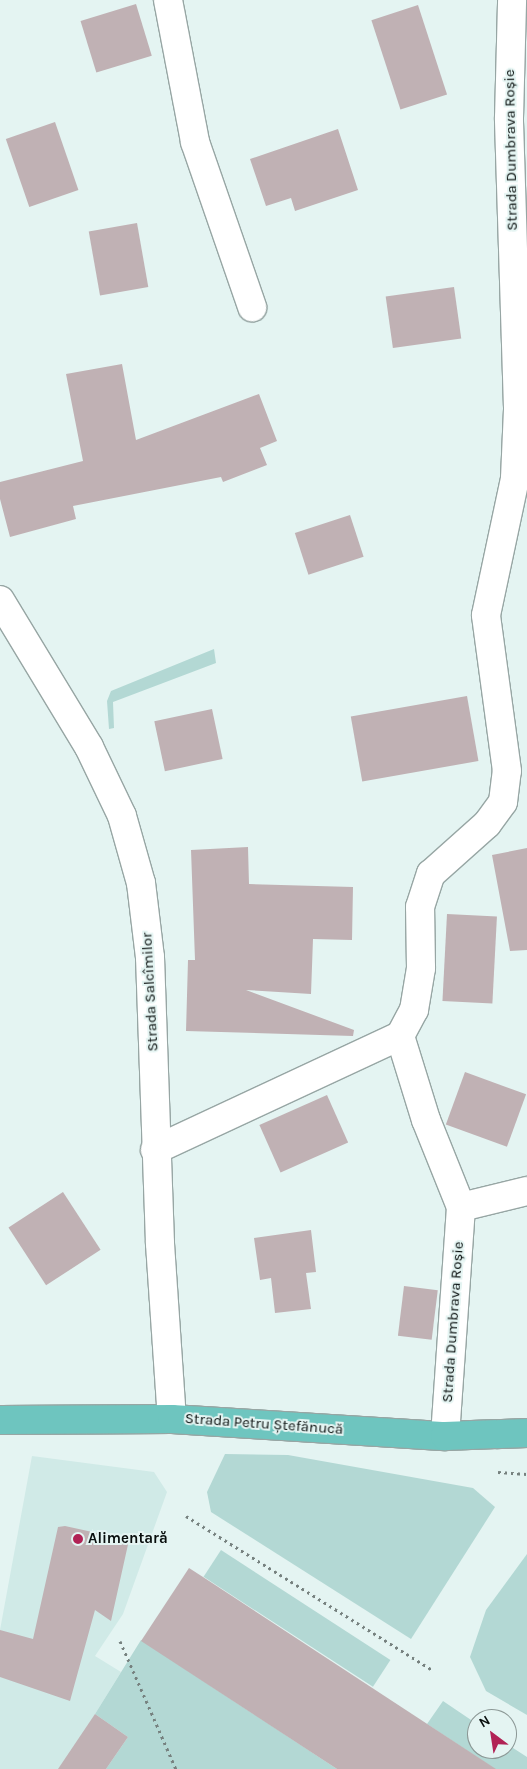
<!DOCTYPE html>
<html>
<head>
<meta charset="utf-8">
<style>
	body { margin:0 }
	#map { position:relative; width:527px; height:1769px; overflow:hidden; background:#e4f4f2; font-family:Karla,sans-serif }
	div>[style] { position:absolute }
	.built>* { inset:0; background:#d0eae7 }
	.green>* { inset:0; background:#b3d8d4; transform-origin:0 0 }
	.building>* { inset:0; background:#c0b1b4; transform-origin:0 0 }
	.path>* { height:3px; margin-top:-1.5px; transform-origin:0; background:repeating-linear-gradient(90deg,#76817f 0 2.5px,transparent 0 6.5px) }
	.roads { filter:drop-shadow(1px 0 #97a6a4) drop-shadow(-1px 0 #97a6a4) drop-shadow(0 1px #97a6a4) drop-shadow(0 -1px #97a6a4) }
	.minor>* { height:28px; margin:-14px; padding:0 14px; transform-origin:14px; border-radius:14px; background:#fff }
	.major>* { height:28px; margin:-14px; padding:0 14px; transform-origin:14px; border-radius:14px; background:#6ec5bf }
	.dots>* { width:14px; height:14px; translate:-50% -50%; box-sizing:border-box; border:2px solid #e4f4f2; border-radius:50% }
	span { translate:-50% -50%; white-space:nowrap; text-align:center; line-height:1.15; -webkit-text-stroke:4px #e4f4f2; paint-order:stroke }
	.street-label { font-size:15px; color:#080e0d }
	.poi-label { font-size:15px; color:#080e0d; font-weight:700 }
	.left { translate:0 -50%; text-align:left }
	.north { position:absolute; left:467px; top:1709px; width:50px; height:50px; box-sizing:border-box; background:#e4f4f2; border:1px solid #8c9896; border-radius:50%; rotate:329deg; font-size:14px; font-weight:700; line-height:20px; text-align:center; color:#080e0d }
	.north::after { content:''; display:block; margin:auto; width:18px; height:22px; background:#b12255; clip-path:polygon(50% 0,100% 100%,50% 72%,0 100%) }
</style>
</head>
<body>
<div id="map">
	<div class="built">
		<div style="clip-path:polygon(32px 1456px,154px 1472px,167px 1492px,123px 1614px,95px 1656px,121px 1672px,95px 1714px,128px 1737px,106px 1769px,0 1769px,0 1630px)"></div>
	</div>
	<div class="green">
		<div style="clip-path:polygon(214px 649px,216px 663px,113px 702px,114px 728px,109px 729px,107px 701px,111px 691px)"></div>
		<div style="clip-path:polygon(225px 1454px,288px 1455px,473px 1488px,495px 1507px,411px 1639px,211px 1512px,207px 1492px)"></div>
		<div style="left:221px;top:1550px;width:202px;height:32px;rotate:33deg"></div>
		<div style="clip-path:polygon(527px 1554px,527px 1715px,486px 1691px,470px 1657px,486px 1610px)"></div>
		<div style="clip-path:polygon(141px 1640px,337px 1769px,106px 1769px,128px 1737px,95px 1714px)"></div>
		<div style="clip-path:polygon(443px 1701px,477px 1724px,477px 1749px,507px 1749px,507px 1744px,527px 1757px,527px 1769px,495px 1769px,427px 1724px)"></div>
	</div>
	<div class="building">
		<div style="left:136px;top:4px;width:54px;height:58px;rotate:73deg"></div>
		<div style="left:418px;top:5px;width:94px;height:49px;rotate:72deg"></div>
		<div style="left:55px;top:122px;width:72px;height:52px;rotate:71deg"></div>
		<div style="clip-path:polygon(338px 129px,358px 190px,295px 211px,291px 198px,266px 206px,250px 159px)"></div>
		<div style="left:137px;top:223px;width:65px;height:49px;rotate:80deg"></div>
		<div style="left:454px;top:287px;width:52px;height:69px;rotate:82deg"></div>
		<div style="clip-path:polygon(122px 364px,136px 440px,259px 394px,277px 441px,260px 448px,267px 465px,223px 482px,221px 477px,73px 506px,76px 519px,10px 537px,0 499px,0 482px,83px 461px,66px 374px)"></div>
		<div style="left:350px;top:515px;width:44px;height:58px;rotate:72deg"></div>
		<div style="left:467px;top:696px;width:66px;height:118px;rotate:80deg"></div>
		<div style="left:212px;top:709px;width:51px;height:59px;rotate:78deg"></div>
		<div style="clip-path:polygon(248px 847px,249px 884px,353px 887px,352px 940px,313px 939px,311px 994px,246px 990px,354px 1030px,353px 1036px,186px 1031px,188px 960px,195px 960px,191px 850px)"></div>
		<div style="clip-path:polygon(527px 848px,527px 950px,510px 951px,492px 855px)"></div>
		<div style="left:447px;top:914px;width:50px;height:87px;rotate:3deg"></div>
		<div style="left:465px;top:1072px;width:65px;height:56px;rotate:20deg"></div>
		<div style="left:327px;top:1095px;width:52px;height:74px;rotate:66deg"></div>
		<div style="left:63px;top:1192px;width:69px;height:65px;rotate:57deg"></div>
		<div style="clip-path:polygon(311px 1230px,316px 1272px,306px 1273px,311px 1309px,275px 1313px,271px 1278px,260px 1280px,254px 1238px)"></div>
		<div style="left:404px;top:1286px;width:34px;height:50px;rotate:7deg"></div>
		<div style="clip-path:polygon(65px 1526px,129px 1540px,111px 1621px,95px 1610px,70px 1701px,0 1677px,0 1630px,33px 1639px,58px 1527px)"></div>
		<div style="clip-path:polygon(189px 1568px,203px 1577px,496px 1769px,337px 1769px,141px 1641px)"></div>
		<div style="clip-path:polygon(95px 1714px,128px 1737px,106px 1769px,58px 1769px)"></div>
	</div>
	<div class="path">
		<div style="left:498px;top:1472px;width:29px;rotate:4deg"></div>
		<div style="left:186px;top:1516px;width:290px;rotate:32deg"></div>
		<div style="left:120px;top:1641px;width:140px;rotate:66.4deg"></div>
	</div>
	<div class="roads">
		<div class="minor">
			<div style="left:168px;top:0;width:145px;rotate:79.2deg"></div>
			<div style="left:195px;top:142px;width:175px;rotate:70.9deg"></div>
			<div style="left:0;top:600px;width:172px;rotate:58.8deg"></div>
			<div style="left:89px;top:747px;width:76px;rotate:64.4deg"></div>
			<div style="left:122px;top:816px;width:70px;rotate:74.2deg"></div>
			<div style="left:141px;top:883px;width:75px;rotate:83.1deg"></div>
			<div style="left:150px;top:957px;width:287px;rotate:88deg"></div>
			<div style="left:160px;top:1244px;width:175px;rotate:86.1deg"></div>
			<div style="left:155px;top:1150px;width:270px;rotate:-25deg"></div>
			<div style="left:461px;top:1207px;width:68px;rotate:-13.6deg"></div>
			<div style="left:445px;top:1436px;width:230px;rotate:-86deg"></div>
			<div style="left:461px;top:1207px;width:94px;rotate:-111.9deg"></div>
			<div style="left:426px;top:1120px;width:88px;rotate:-107.2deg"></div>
			<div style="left:400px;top:1036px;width:30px;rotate:-62deg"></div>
			<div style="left:414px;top:1010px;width:43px;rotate:-80.5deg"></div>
			<div style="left:421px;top:968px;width:61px;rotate:-90.9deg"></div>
			<div style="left:420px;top:907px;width:35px;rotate:-72deg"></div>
			<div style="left:431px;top:874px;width:75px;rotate:-41.8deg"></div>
			<div style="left:487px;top:824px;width:27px;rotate:-54deg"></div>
			<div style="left:503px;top:802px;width:31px;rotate:-83deg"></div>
			<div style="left:507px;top:771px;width:157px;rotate:-97.7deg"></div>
			<div style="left:486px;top:615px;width:140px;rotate:-78deg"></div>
			<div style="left:515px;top:478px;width:70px;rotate:-87.5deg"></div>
			<div style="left:518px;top:408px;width:290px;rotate:-91.8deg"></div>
			<div style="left:509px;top:118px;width:118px;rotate:-88.5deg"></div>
		</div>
		<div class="major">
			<div style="left:0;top:1420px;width:172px;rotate:-0.3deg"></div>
			<div style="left:172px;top:1419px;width:274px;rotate:3.6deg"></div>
			<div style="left:445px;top:1436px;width:82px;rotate:-2.1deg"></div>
		</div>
	</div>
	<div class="dots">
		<div style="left:78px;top:1539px;background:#b12255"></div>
	</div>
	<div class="street-label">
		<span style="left:511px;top:150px;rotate:-91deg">Strada Dumbrava Roșie</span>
		<span style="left:150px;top:992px;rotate:-93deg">Strada Salcîmilor</span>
		<span style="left:453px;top:1322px;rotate:-86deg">Strada Dumbrava Roșie</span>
		<span style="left:264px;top:1424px;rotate:4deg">Strada Petru Ștefănucă</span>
	</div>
	<div class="poi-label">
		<span class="left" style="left:88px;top:1539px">Alimentară</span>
	</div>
	<div class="north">N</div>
</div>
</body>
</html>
